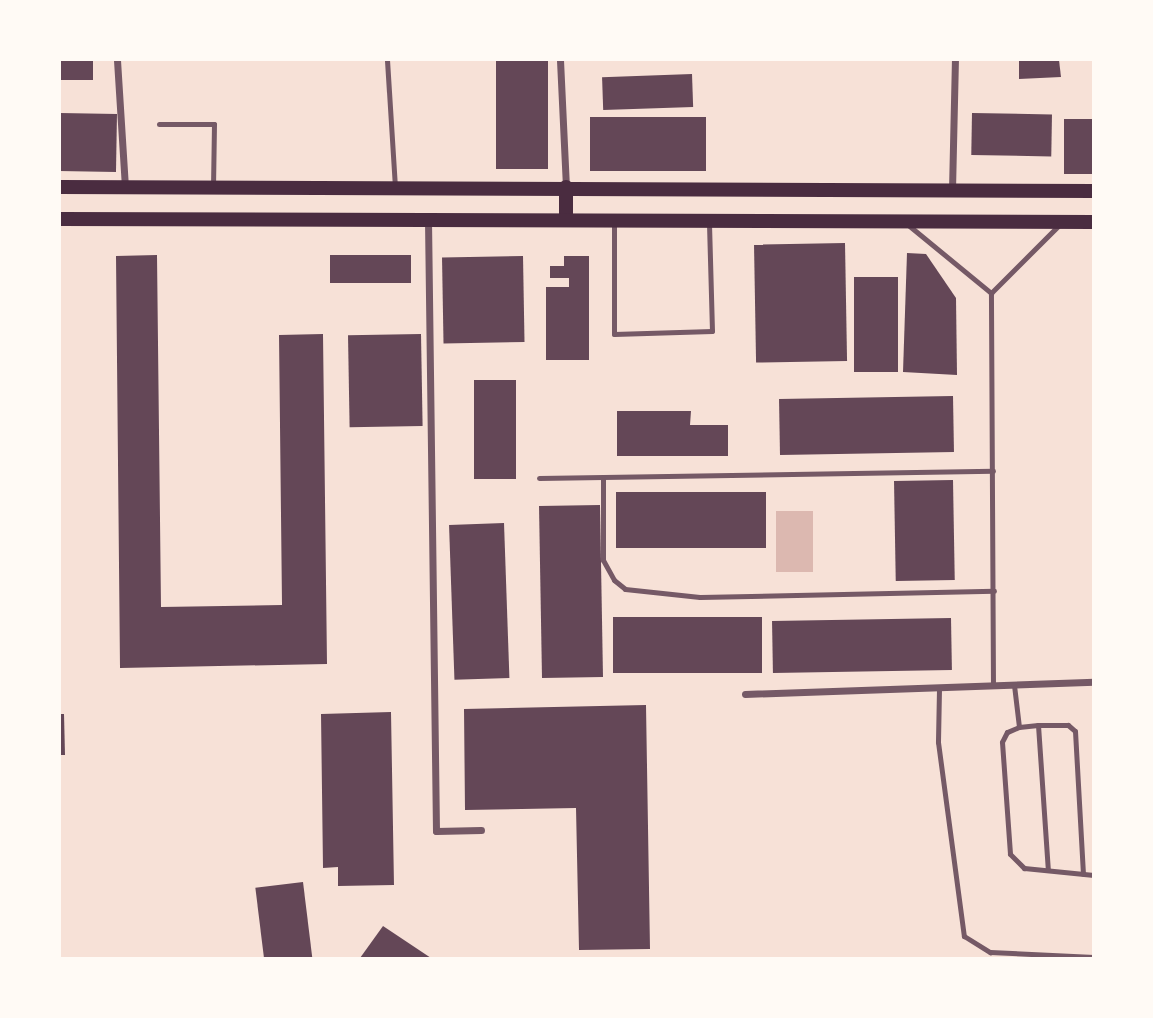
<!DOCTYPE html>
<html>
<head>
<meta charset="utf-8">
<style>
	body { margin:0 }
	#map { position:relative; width:1153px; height:1018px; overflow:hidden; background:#f7e1d7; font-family:Ubuntu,sans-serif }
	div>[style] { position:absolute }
	.water>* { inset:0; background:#dcb8b0; transform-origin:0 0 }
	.building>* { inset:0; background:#644757; transform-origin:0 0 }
	.service>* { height:5px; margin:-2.5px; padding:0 2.5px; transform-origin:2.5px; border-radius:2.5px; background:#755966 }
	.minor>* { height:7px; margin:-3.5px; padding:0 3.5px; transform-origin:3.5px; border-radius:3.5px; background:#755966 }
	.secondary>* { height:14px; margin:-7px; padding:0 7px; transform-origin:7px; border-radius:7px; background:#4a2c40 }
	span { translate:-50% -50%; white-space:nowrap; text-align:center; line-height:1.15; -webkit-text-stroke:7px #fffaf5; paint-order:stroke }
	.frame { position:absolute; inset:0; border:61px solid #fffaf5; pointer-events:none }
</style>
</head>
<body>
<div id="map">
	<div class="water">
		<div style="left:813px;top:511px;width:61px;height:37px;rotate:90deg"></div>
	</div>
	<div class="building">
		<div style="left:60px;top:60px;width:33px;height:20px"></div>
		<div style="left:496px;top:60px;width:52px;height:109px"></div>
		<div style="clip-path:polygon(1019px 60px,1059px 60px,1061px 77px,1019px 79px)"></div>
		<div style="left:692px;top:74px;width:33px;height:90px;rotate:88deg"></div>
		<div style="left:60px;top:113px;width:57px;height:58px;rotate:1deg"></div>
		<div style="left:972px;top:113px;width:80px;height:42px;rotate:1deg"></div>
		<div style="left:706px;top:117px;width:54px;height:116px;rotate:90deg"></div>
		<div style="left:1064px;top:119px;width:30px;height:55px"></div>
		<div style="left:845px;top:243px;width:118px;height:91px;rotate:89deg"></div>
		<div style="clip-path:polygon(907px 253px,926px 254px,956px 298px,957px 375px,903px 372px)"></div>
		<div style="clip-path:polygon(157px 255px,161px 607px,282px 605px,279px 335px,323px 334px,327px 664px,120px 668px,116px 256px)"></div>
		<div style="left:411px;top:255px;width:28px;height:81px;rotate:90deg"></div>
		<div style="left:523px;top:256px;width:86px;height:81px;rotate:89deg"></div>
		<div style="clip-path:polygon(564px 256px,589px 256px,589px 360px,546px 360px,546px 287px,569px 287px,569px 278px,550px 278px,550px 266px,564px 266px)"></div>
		<div style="left:854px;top:277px;width:44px;height:95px"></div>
		<div style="left:421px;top:334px;width:92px;height:73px;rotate:89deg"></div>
		<div style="left:474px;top:380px;width:42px;height:99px"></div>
		<div style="left:953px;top:396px;width:56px;height:174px;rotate:89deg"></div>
		<div style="clip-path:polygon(617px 411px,691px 411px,690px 425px,728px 425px,728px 456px,617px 456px)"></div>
		<div style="left:953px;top:480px;width:100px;height:59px;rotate:89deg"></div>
		<div style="left:766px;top:492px;width:56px;height:150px;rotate:90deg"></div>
		<div style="left:600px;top:505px;width:172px;height:61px;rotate:89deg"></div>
		<div style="left:504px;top:523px;width:155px;height:55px;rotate:88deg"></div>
		<div style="left:762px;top:617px;width:56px;height:149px;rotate:90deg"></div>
		<div style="left:951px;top:618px;width:52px;height:179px;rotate:89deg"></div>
		<div style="clip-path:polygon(646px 705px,650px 949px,579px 950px,576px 808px,465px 810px,464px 709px)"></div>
		<div style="clip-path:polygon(391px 712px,394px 885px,338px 886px,338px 867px,323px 868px,321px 714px)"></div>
		<div style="clip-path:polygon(60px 714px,64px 714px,65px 755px,60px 755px)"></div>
		<div style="left:303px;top:882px;width:77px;height:48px;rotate:83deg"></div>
		<div style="clip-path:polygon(383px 926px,431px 958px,360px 958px)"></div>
	</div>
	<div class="service">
		<div style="left:387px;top:60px;width:126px;rotate:86.4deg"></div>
		<div style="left:159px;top:124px;width:55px"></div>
		<div style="left:214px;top:124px;width:61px;rotate:90.9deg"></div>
		<div style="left:614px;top:223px;width:111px;rotate:90deg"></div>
		<div style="left:614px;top:334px;width:98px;rotate:-1.8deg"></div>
		<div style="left:712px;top:331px;width:109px;rotate:-91.6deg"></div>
		<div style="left:907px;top:224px;width:109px;rotate:39.4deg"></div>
		<div style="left:603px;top:477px;width:83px;rotate:90deg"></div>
		<div style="left:603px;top:560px;width:23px;rotate:61deg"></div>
		<div style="left:614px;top:580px;width:14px;rotate:39deg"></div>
		<div style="left:625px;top:589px;width:75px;rotate:6.1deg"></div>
		<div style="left:700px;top:597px;width:294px;rotate:-1.2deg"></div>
		<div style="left:539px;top:478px;width:454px;rotate:-0.9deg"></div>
		<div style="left:1014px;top:685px;width:42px;rotate:83.2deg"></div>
		<div style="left:1019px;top:727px;width:13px;rotate:157deg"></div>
		<div style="left:1007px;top:732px;width:11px;rotate:117deg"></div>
		<div style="left:1002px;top:742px;width:112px;rotate:85.9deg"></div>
		<div style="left:1010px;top:854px;width:20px;rotate:45deg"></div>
		<div style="left:1024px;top:868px;width:70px;rotate:5.7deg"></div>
		<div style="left:993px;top:686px;width:393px;rotate:-90.3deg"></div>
		<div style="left:991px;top:293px;width:96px;rotate:-45deg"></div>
		<div style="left:939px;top:689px;width:53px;rotate:91.1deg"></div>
		<div style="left:938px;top:742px;width:196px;rotate:82.4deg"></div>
		<div style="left:964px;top:936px;width:31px;rotate:32deg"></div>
		<div style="left:990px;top:952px;width:104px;rotate:2.8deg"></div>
		<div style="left:1038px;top:725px;width:30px"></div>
		<div style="left:1068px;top:725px;width:9px;rotate:41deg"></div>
		<div style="left:1075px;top:731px;width:143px;rotate:86.8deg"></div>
		<div style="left:1019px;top:727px;width:19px;rotate:-6deg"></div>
		<div style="left:1038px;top:725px;width:145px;rotate:86.1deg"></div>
	</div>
	<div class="minor">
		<div style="left:117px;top:60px;width:127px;rotate:86.4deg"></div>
		<div style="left:560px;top:60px;width:127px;rotate:87.3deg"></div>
		<div style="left:952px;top:190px;width:130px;rotate:-88.7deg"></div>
		<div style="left:428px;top:220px;width:611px;rotate:89.25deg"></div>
		<div style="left:436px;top:831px;width:45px;rotate:-1.3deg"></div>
		<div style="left:745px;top:694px;width:349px;rotate:-2deg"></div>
	</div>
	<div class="secondary">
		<div style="left:60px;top:187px;width:1034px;rotate:0.22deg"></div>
		<div style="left:566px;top:218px;width:31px;rotate:-90deg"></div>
		<div style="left:60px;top:219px;width:1034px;rotate:0.17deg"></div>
	</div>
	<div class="frame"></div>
</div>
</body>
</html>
